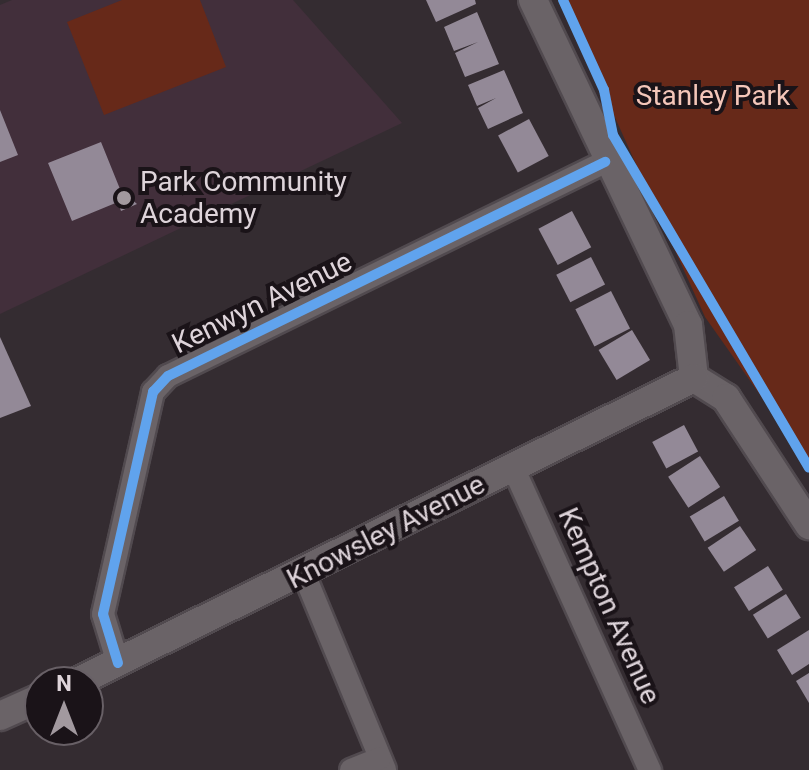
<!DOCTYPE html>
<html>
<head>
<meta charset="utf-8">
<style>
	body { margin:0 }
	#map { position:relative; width:809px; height:770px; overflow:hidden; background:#342c31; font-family:Roboto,sans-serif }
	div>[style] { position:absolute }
	.built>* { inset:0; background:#422f3b }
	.green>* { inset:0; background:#672919 }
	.building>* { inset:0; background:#938997; transform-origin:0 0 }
	.roads { filter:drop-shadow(2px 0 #514a4f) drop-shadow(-2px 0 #514a4f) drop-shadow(0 2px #514a4f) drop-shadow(0 -2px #514a4f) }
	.minor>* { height:22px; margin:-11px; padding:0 11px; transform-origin:11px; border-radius:11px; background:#6a6367 }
	.tertiary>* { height:28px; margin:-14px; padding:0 14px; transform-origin:14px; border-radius:14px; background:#6a6367 }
	.cycleway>* { height:10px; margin:-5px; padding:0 5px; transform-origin:5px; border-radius:5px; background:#60a3ed }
	.dots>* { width:22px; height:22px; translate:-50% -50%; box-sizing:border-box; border:4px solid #1a1318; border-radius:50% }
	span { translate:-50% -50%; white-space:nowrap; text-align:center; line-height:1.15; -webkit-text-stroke:8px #1a1318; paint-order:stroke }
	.park-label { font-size:28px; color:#f4c6b9 }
	.poi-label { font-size:28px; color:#ded4da }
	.left { translate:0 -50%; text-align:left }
	.street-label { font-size:28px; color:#ded4da }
	.north { position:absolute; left:24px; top:666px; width:80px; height:80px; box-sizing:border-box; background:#1a1318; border:2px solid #686066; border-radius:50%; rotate:0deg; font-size:22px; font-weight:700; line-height:32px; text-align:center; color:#ded4da }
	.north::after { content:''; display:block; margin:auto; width:28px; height:36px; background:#a2999f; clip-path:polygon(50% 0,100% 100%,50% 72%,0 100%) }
</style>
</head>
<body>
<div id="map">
	<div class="built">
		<div style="clip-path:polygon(12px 0,293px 0,402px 123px,0 314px,0 5px)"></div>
	</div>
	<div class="green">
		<div style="clip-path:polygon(122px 0,200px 0,226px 67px,104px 115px,67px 22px)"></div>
		<div style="clip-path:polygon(562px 0,809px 0,809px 464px,705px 317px)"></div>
	</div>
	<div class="building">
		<div style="clip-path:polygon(426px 0,475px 0,476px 4px,436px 22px)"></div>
		<div style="clip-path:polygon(477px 12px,499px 64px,465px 77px,455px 53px,478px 42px,454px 51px,444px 27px)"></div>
		<div style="clip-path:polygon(504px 70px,523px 113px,488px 129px,478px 108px,496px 98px,477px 106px,468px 85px)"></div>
		<div style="clip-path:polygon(0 110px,18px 155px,0 162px)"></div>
		<div style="left:529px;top:119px;width:42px;height:35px;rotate:62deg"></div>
		<div style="clip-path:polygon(101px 142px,120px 189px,137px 204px,121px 211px,118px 202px,72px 221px,48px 163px)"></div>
		<div style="left:572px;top:211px;width:41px;height:38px;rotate:62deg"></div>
		<div style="left:591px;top:257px;width:31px;height:39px;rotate:63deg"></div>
		<div style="left:611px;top:291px;width:42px;height:40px;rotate:63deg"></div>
		<div style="left:632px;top:330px;width:35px;height:39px;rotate:59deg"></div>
		<div style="clip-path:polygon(0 337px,31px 406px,0 418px)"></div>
		<div style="left:684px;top:425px;width:30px;height:36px;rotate:62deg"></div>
		<div style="left:700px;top:456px;width:37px;height:38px;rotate:57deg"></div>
		<div style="left:724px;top:496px;width:29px;height:40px;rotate:59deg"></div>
		<div style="left:740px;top:526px;width:29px;height:39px;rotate:56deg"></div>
		<div style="left:768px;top:566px;width:28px;height:40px;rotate:58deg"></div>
		<div style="left:786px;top:594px;width:28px;height:39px;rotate:58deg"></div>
		<div style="clip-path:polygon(809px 630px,809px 664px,792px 675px,777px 650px)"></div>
		<div style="clip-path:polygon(809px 673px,809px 703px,796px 681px)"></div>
	</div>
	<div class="roads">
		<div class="minor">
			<div style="left:513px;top:467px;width:333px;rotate:65.7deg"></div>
			<div style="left:304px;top:574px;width:212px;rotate:67.5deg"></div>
			<div style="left:118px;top:663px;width:51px;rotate:-107deg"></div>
			<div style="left:103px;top:614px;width:228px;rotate:-77.3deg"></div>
			<div style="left:153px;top:392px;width:22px;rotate:-47deg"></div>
			<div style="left:168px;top:376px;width:487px;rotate:-26.1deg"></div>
			<div style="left:351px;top:770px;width:31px;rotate:-22deg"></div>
		</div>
		<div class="tertiary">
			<div style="left:533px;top:0;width:360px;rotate:64.5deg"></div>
			<div style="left:688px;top:325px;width:53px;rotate:83.5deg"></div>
			<div style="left:694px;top:378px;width:38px;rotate:32deg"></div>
			<div style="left:726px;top:398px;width:152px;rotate:56.8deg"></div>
			<div style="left:77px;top:682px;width:688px;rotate:-26.23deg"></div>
			<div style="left:0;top:716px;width:44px;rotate:-24.2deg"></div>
		</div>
	</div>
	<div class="cycleway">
		<div style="left:563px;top:0;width:99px;rotate:65.5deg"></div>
		<div style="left:604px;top:90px;width:46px;rotate:78.7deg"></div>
		<div style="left:613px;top:135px;width:386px;rotate:59.5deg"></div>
		<div style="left:118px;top:663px;width:51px;rotate:-107deg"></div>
		<div style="left:103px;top:614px;width:228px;rotate:-77.3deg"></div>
		<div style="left:153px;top:392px;width:22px;rotate:-47deg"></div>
		<div style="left:168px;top:376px;width:487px;rotate:-26.1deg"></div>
	</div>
	<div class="dots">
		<div style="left:124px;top:198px;background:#a2999f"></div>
	</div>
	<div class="park-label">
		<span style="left:713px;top:96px">Stanley Park</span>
	</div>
	<div class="poi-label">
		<span class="left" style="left:140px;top:198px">Park Community<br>Academy</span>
	</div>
	<div class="street-label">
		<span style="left:262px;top:303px;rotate:-26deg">Kenwyn Avenue</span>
		<span style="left:386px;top:532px;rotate:-27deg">Knowsley Avenue</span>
		<span style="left:609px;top:606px;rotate:66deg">Kempton Avenue</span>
	</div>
	<div class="north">N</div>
</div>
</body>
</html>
